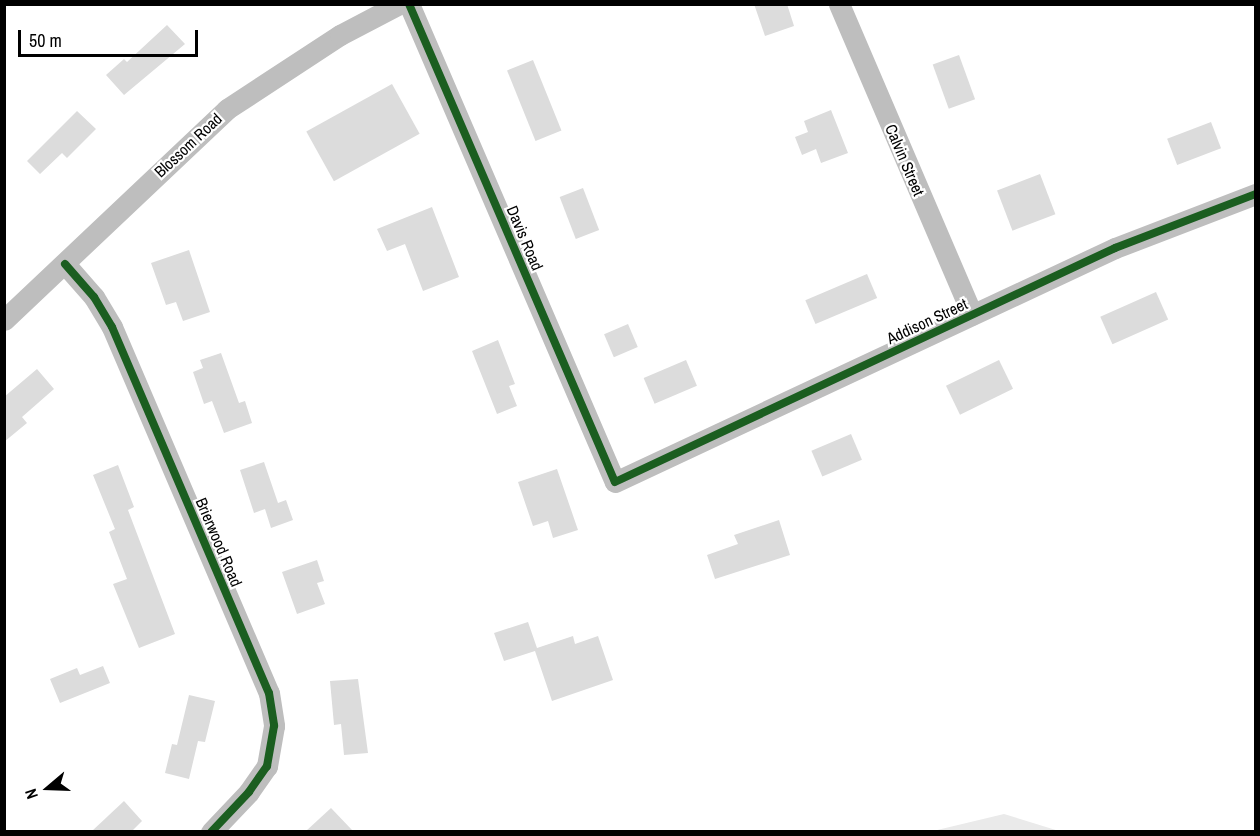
<!DOCTYPE html>
<html>
<head>
<meta charset="utf-8">
<style>
	body { margin:0 }
	#map { position:relative; width:1260px; height:836px; overflow:hidden; background:#fff; font-family:"Archivo Narrow",sans-serif }
	div>[style] { position:absolute }
	.green>* { inset:0; background:#eaeaea }
	.building>* { inset:0; background:#dcdcdc; transform-origin:0 0 }
	.minor>* { height:21px; margin:-10.5px; padding:0 10.5px; transform-origin:10.5px; border-radius:10.5px; background:#bebebe }
	.cycleway>* { height:8px; margin:-4px; padding:0 4px; transform-origin:4px; border-radius:4px; background:#1b5e20 }
	span { translate:-50% -50%; white-space:nowrap; text-align:center; line-height:1.15; -webkit-text-stroke:4.5px #fff; paint-order:stroke }
	.street-label { font-size:16px; color:#000 }
	.frame { position:absolute; inset:0; border:6px solid #000; pointer-events:none }
	.north { position:absolute; left:18px; top:758px; width:60px; height:60px; -webkit-text-stroke:4px #fff; paint-order:stroke; rotate:251deg; font-size:16px; font-weight:700; line-height:24px; text-align:center; color:#000 }
	.north::after { content:''; display:block; margin:auto; width:21px; height:27px; background:#000; clip-path:polygon(50% 0,100% 100%,50% 72%,0 100%) }
	.scale { position:absolute; left:18px; top:30px; width:180px; height:27px; box-sizing:border-box; border:3px solid #000; border-top:0; padding-left:8px; font-size:18px; line-height:21px; white-space:nowrap; color:#000; -webkit-text-stroke:4px #fff; paint-order:stroke }
</style>
</head>
<body>
<div id="map">
	<div class="green">
		<div style="clip-path:polygon(1004px 814px,1059px 831px,933px 831px)"></div>
	</div>
	<div class="building">
		<div style="clip-path:polygon(754px 4px,787px 4px,794px 26px,765px 36px)"></div>
		<div style="clip-path:polygon(167px 25px,185px 44px,124px 95px,106px 75px,124px 59px,127px 62px)"></div>
		<div style="left:959px;top:55px;width:47px;height:28px;rotate:70deg"></div>
		<div style="left:533px;top:60px;width:76px;height:28px;rotate:68deg"></div>
		<div style="left:392px;top:84px;width:57px;height:98px;rotate:61deg"></div>
		<div style="clip-path:polygon(831px 110px,848px 153px,821px 163px,816px 149px,802px 155px,795px 137px,808px 132px,804px 121px)"></div>
		<div style="clip-path:polygon(77px 111px,96px 129px,67px 158px,62px 153px,40px 174px,27px 161px)"></div>
		<div style="left:1211px;top:122px;width:28px;height:47px;rotate:69deg"></div>
		<div style="left:1040px;top:174px;width:43px;height:46px;rotate:69deg"></div>
		<div style="left:583px;top:188px;width:45px;height:25px;rotate:69deg"></div>
		<div style="clip-path:polygon(432px 207px,459px 277px,423px 291px,405px 244px,387px 251px,377px 229px)"></div>
		<div style="clip-path:polygon(189px 250px,210px 312px,183px 321px,176px 302px,166px 305px,151px 263px)"></div>
		<div style="left:867px;top:274px;width:26px;height:67px;rotate:67deg"></div>
		<div style="left:1156px;top:292px;width:30px;height:61px;rotate:66deg"></div>
		<div style="left:628px;top:324px;width:25px;height:26px;rotate:67deg"></div>
		<div style="clip-path:polygon(498px 340px,515px 384px,509px 386px,517px 406px,497px 414px,472px 351px)"></div>
		<div style="clip-path:polygon(221px 353px,239px 403px,245px 401px,252px 423px,224px 433px,212px 401px,204px 404px,193px 372px,203px 368px,200px 360px)"></div>
		<div style="left:686px;top:360px;width:28px;height:46px;rotate:67deg"></div>
		<div style="left:999px;top:360px;width:32px;height:59px;rotate:64deg"></div>
		<div style="clip-path:polygon(37px 369px,54px 389px,22px 417px,27px 423px,4px 442px,4px 397px)"></div>
		<div style="left:851px;top:434px;width:28px;height:43px;rotate:67deg"></div>
		<div style="clip-path:polygon(264px 462px,278px 503px,286px 500px,293px 520px,271px 528px,265px 509px,254px 513px,240px 470px)"></div>
		<div style="clip-path:polygon(118px 465px,134px 507px,128px 510px,175px 634px,139px 648px,113px 584px,127px 579px,109px 532px,115px 529px,93px 475px)"></div>
		<div style="clip-path:polygon(557px 469px,578px 530px,553px 538px,548px 521px,533px 526px,518px 482px)"></div>
		<div style="clip-path:polygon(779px 520px,790px 555px,715px 579px,707px 555px,738px 544px,734px 535px)"></div>
		<div style="clip-path:polygon(317px 560px,324px 581px,317px 583px,325px 604px,297px 614px,282px 572px)"></div>
		<div style="clip-path:polygon(528px 622px,537px 648px,573px 636px,575px 644px,598px 636px,613px 680px,552px 701px,535px 651px,504px 661px,494px 633px)"></div>
		<div style="clip-path:polygon(103px 666px,110px 683px,60px 703px,50px 679px,77px 668px,80px 675px)"></div>
		<div style="clip-path:polygon(358px 679px,368px 753px,344px 755px,341px 724px,334px 725px,330px 681px)"></div>
		<div style="clip-path:polygon(189px 695px,215px 701px,205px 742px,198px 741px,189px 779px,165px 773px,172px 744px,177px 745px)"></div>
		<div style="clip-path:polygon(124px 801px,142px 821px,132px 831px,92px 831px)"></div>
		<div style="clip-path:polygon(331px 808px,353px 831px,306px 831px)"></div>
	</div>
	<div class="minor">
		<div style="left:409px;top:4px;width:520px;rotate:66.69deg"></div>
		<div style="left:615px;top:482px;width:552px;rotate:-25.08deg"></div>
		<div style="left:1115px;top:248px;width:151px;rotate:-21deg"></div>
		<div style="left:839px;top:4px;width:338px;rotate:66.8deg"></div>
		<div style="left:65px;top:264px;width:44px;rotate:48.7deg"></div>
		<div style="left:94px;top:297px;width:35px;rotate:59deg"></div>
		<div style="left:112px;top:327px;width:398px;rotate:66.8deg"></div>
		<div style="left:269px;top:693px;width:33px;rotate:81deg"></div>
		<div style="left:274px;top:726px;width:41px;rotate:99.9deg"></div>
		<div style="left:267px;top:766px;width:32px;rotate:125deg"></div>
		<div style="left:249px;top:792px;width:55px;rotate:133.5deg"></div>
		<div style="left:4px;top:320px;width:307px;rotate:-43.4deg"></div>
		<div style="left:227px;top:109px;width:135px;rotate:-33.2deg"></div>
		<div style="left:340px;top:35px;width:67px;rotate:-27.7deg"></div>
	</div>
	<div class="cycleway">
		<div style="left:409px;top:4px;width:520px;rotate:66.69deg"></div>
		<div style="left:615px;top:482px;width:552px;rotate:-25.08deg"></div>
		<div style="left:1115px;top:248px;width:151px;rotate:-21deg"></div>
		<div style="left:65px;top:264px;width:44px;rotate:48.7deg"></div>
		<div style="left:94px;top:297px;width:35px;rotate:59deg"></div>
		<div style="left:112px;top:327px;width:398px;rotate:66.8deg"></div>
		<div style="left:269px;top:693px;width:33px;rotate:81deg"></div>
		<div style="left:274px;top:726px;width:41px;rotate:99.9deg"></div>
		<div style="left:267px;top:766px;width:32px;rotate:125deg"></div>
		<div style="left:249px;top:792px;width:55px;rotate:133.5deg"></div>
	</div>
	<div class="street-label">
		<span style="left:188px;top:145px;rotate:-43deg">Blossom Road</span>
		<span style="left:905px;top:160px;rotate:67deg">Calvin Street</span>
		<span style="left:525px;top:238px;rotate:67deg">Davis Road</span>
		<span style="left:927px;top:321px;rotate:-25deg">Addison Street</span>
		<span style="left:219px;top:542px;rotate:67deg">Brierwood Road</span>
	</div>
	<div class="frame"></div>
	<div class="north">N</div>
	<div class="scale">50 m</div>
</div>
</body>
</html>
